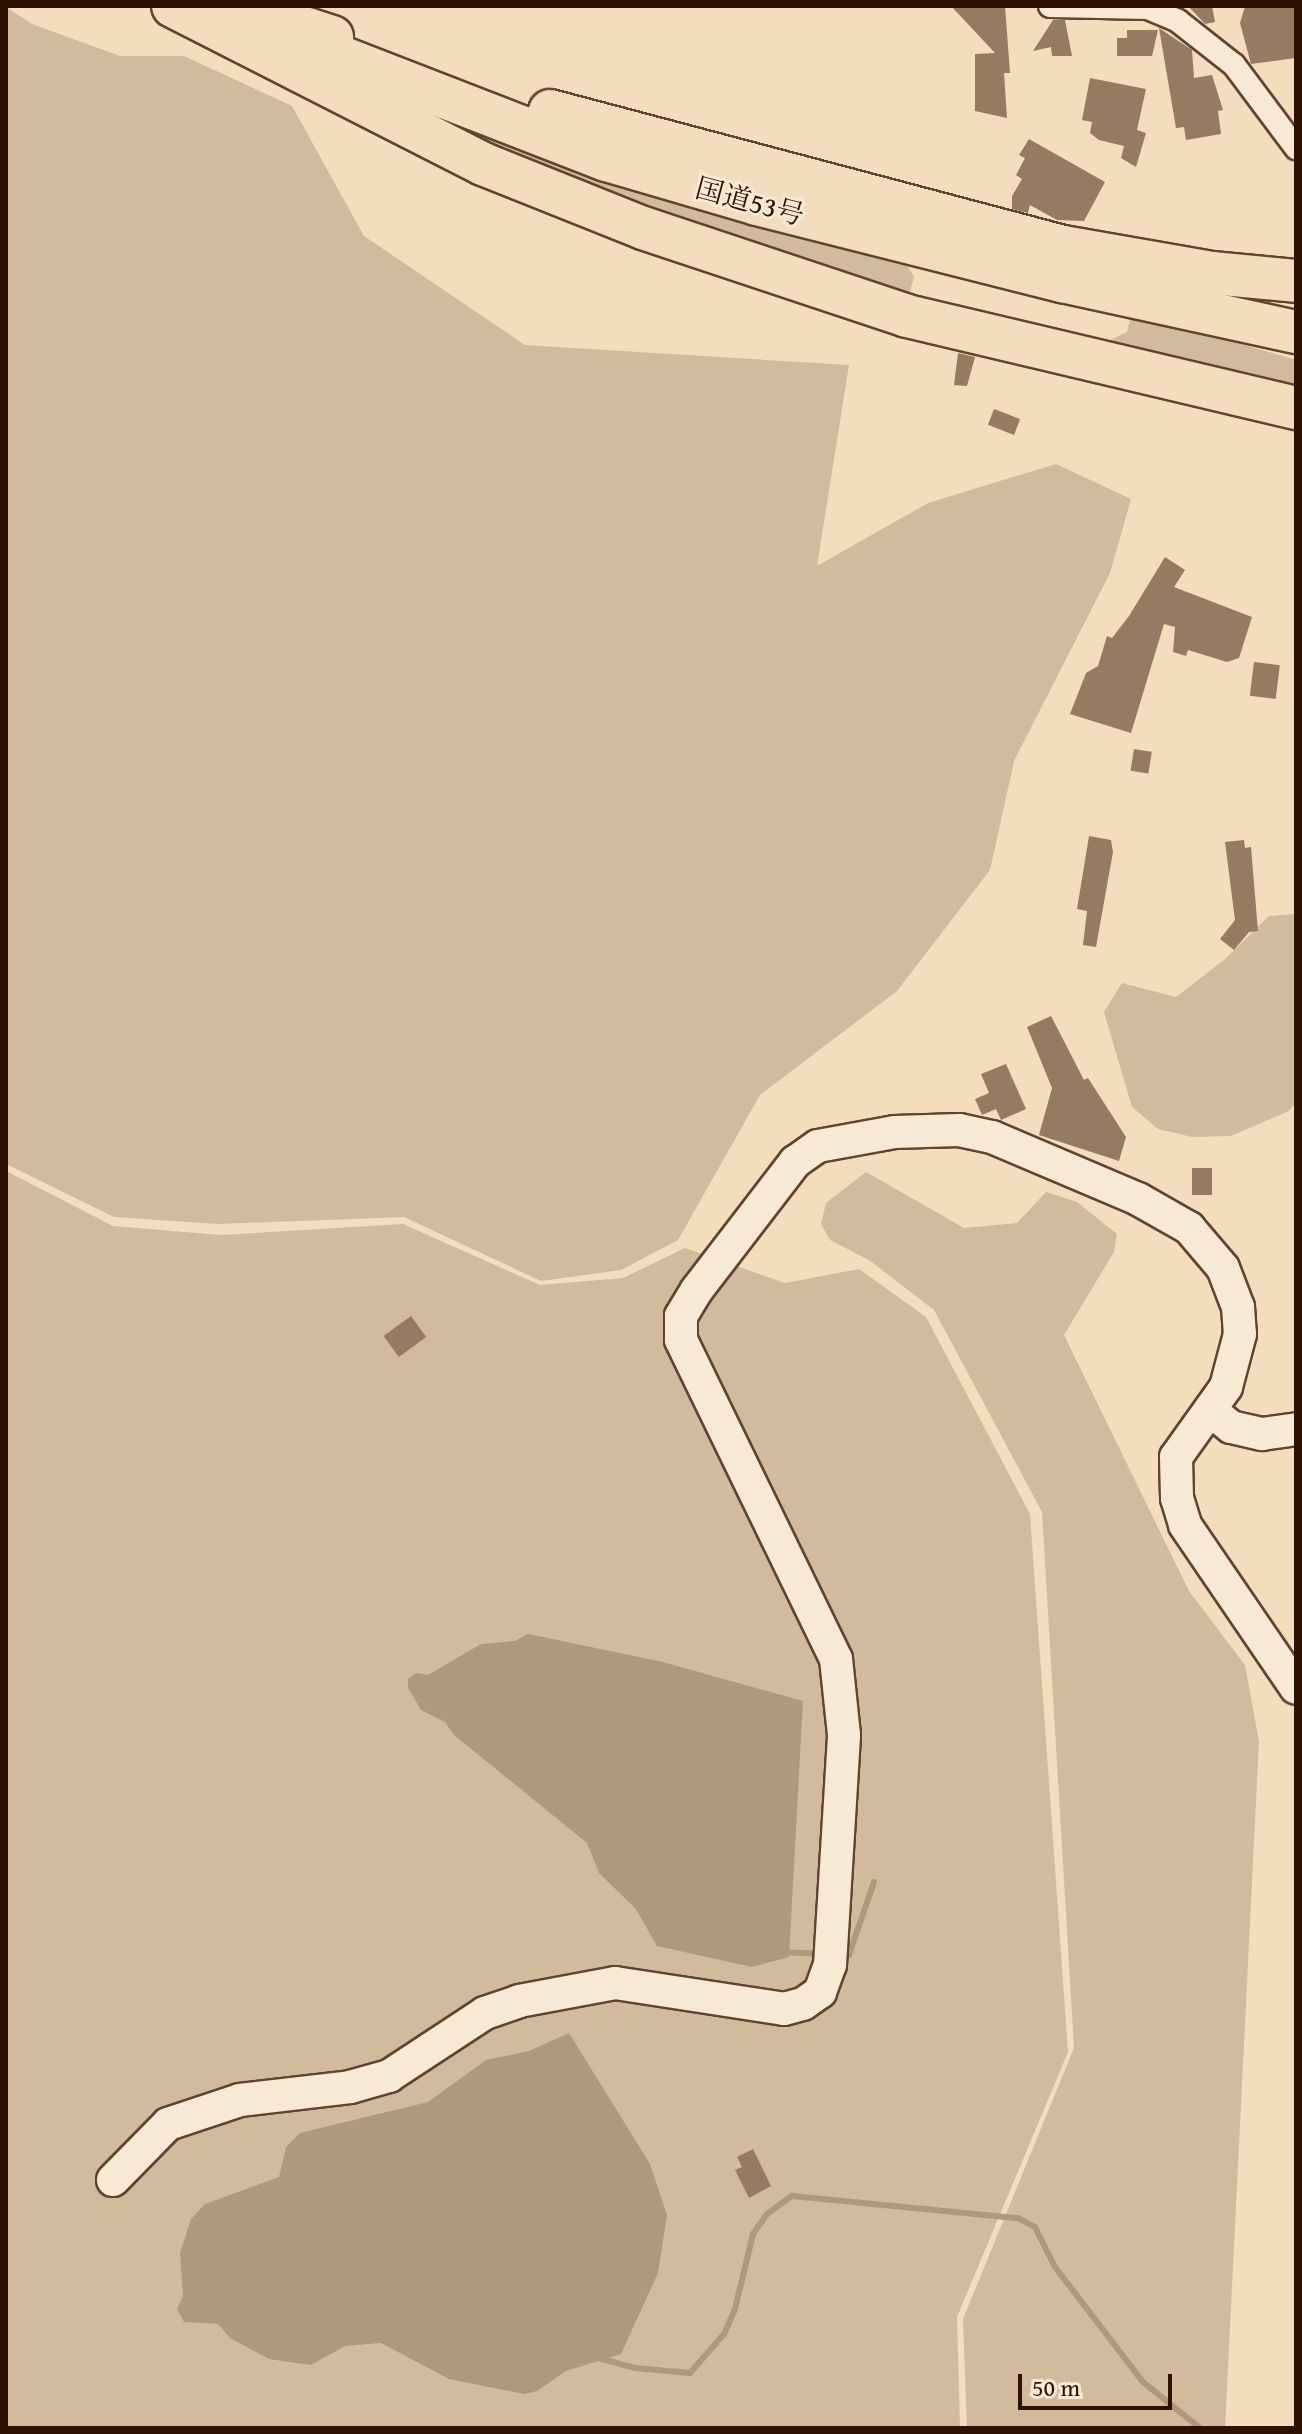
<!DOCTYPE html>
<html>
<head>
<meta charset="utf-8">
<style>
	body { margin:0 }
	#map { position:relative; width:1302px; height:2434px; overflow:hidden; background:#f3ddbc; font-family:"Gentium Book Plus","Noto Serif JP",serif }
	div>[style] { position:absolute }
	.green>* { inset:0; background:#d2ba9c }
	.water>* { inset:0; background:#b0987c }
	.stream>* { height:6px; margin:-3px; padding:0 3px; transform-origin:3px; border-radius:3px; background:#b0987c }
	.building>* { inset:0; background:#957b62; transform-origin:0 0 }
	.roads { filter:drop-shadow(2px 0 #60442f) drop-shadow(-2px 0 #60442f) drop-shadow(0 2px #60442f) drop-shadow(0 -2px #60442f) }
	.street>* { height:22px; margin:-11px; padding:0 11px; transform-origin:11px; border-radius:11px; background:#f7e9d3 }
	.secondary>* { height:32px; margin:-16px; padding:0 16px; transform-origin:16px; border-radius:16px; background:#f7e9d3 }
	.highway>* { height:42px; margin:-21px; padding:0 21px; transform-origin:21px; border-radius:21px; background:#f3ddbc }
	span { translate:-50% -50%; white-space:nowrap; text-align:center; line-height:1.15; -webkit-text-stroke:6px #f7e9d3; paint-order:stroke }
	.street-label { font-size:28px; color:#2f1100 }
	.frame { position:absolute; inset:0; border:8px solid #2f1100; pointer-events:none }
	.scale { position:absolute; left:1018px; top:2374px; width:154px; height:36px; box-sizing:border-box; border:4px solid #2f1100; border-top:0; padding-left:10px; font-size:24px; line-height:28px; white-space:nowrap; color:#2f1100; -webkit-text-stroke:6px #f7e9d3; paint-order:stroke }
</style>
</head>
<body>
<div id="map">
	<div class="green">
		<div style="clip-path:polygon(6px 7px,32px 24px,120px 56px,184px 56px,292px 106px,364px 236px,525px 345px,849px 365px,817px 566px,928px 503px,1056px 464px,1131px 499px,1110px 573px,1014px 761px,990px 870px,897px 991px,760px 1095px,678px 1240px,621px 1270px,541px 1281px,404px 1217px,218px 1224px,114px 1217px,6px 1164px)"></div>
		<div style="clip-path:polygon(409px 102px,605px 180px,906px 263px,914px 277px,907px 302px,506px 160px)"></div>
		<div style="clip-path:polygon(1133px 307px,1206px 324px,1211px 335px,1296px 360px,1296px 398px,1100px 355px,1110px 340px,1127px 332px)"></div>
		<div style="clip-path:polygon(1296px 914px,1296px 1102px,1289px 1111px,1231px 1136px,1192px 1137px,1158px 1129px,1132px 1107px,1104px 1012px,1122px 983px,1176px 997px,1224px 960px,1269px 916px)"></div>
		<div style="clip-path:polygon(6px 1171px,113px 1226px,221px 1235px,403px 1224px,540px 1285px,623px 1278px,685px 1248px,785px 1283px,859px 1269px,926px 1317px,1030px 1514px,1068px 2052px,957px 2317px,960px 2428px,6px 2428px)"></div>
		<div style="clip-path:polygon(866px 1172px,964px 1228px,1017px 1223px,1046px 1192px,1077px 1202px,1117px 1234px,1114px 1252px,1064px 1335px,1189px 1591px,1245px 1665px,1259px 1741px,1225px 2428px,967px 2428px,963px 2319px,1074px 2048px,1042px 1512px,934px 1310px,869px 1260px,830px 1240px,821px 1224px,826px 1203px)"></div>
	</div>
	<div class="water">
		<div style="clip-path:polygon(528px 1634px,663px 1662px,803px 1701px,789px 1957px,752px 1967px,657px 1946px,636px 1909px,599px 1873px,587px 1843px,454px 1735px,445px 1722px,421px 1710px,408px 1688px,408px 1679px,416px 1673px,428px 1675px,481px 1644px,515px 1641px)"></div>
		<div style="clip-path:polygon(569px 2033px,650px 2164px,667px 2215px,658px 2273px,621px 2354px,566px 2371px,537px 2391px,524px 2394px,449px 2379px,381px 2343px,345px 2346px,311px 2365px,269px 2359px,230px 2338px,218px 2324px,184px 2322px,177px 2309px,183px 2296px,180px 2253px,191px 2219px,205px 2204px,279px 2177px,286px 2147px,300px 2133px,428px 2102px,486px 2060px,529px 2051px)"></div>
	</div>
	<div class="stream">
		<div style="left:782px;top:1952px;width:39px;rotate:3deg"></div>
		<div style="left:845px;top:1955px;width:4px"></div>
		<div style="left:849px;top:1955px;width:77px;rotate:-71.1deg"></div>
		<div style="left:598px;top:2358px;width:38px;rotate:15deg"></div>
		<div style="left:635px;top:2368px;width:55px;rotate:5.2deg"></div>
		<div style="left:690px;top:2373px;width:52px;rotate:-48.9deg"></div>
		<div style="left:724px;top:2334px;width:27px;rotate:-66deg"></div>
		<div style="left:735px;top:2309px;width:77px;rotate:-76.5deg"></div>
		<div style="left:753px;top:2234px;width:24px;rotate:-55deg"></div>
		<div style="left:767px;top:2214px;width:31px;rotate:-36deg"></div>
		<div style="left:792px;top:2196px;width:227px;rotate:5.6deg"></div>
		<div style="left:1018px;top:2218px;width:19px;rotate:28deg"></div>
		<div style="left:1035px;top:2227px;width:45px;rotate:63.4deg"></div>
		<div style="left:1055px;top:2267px;width:145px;rotate:52.6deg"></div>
		<div style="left:1143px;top:2382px;width:73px;rotate:38.9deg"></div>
	</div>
	<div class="building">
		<div style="clip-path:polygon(951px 6px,1005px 6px,1010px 73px,1004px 73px,1007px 118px,975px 111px,975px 54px,995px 53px)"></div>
		<div style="clip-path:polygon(1188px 6px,1212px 6px,1215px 22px,1205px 24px)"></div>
		<div style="clip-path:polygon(1245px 6px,1296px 6px,1296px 58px,1251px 64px,1240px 23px)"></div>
		<div style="clip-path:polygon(1053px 20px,1065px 20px,1072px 56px,1052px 56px,1051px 47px,1033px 51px)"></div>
		<div style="clip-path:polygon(1159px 28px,1192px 50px,1194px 78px,1212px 75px,1223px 110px,1218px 111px,1221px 134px,1186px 140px,1184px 127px,1176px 128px)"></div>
		<div style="clip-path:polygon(1127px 30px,1158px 30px,1152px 56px,1117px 56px,1117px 38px,1127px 38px)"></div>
		<div style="clip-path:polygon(1090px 78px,1146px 89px,1137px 130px,1146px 133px,1136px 167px,1121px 158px,1124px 146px,1099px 140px,1090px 133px,1092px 122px,1082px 120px)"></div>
		<div style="clip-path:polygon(1029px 139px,1105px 182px,1084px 221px,1057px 220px,1030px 205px,1028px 213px,1012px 209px,1012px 196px,1022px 179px,1016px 175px,1025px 158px,1019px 155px)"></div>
		<div style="clip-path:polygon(958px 353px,975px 357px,967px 386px,954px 385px)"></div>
		<div style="left:994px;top:409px;width:28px;height:17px;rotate:21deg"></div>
		<div style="clip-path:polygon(1165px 557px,1185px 570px,1174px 587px,1252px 617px,1239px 658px,1227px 662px,1188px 650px,1186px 656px,1173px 652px,1175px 627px,1164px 624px,1131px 733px,1070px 714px,1086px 673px,1098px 666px,1107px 636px,1112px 638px,1129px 616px)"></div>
		<div style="left:1254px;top:662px;width:26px;height:34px;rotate:7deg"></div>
		<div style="left:1134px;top:749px;width:18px;height:22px;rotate:9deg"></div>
		<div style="clip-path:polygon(1089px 836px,1111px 840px,1113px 852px,1096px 947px,1083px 945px,1087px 911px,1077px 909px)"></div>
		<div style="clip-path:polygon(1244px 840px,1245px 848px,1251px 847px,1258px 931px,1249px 932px,1234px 950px,1220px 939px,1235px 920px,1225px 842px)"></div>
		<div style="clip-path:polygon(1051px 1016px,1084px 1080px,1088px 1078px,1126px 1137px,1119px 1161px,1039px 1135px,1052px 1088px,1027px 1027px)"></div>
		<div style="clip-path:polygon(1006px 1064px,1026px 1109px,1001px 1120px,996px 1109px,982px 1115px,975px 1099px,989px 1093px,981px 1074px)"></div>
		<div style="left:1192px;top:1168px;width:20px;height:27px"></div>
		<div style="left:411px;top:1316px;width:26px;height:34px;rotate:54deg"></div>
		<div style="clip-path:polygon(753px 2149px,771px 2186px,749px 2198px,735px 2170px,742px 2167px,737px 2157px)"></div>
	</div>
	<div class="roads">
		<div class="street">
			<div style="left:1050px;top:6px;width:98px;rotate:1.2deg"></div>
			<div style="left:1148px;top:8px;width:33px;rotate:23deg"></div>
			<div style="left:1178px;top:21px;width:71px;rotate:38.2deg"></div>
			<div style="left:1234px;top:65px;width:104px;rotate:53.2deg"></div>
		</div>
		<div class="secondary">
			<div style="left:1210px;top:1410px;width:27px;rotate:39deg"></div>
			<div style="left:1231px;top:1427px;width:32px;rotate:13deg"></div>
			<div style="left:1262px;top:1434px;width:34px;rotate:-8deg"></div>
			<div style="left:113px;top:2180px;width:78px;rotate:-45.5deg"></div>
			<div style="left:168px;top:2124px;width:76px;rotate:-18.4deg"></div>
			<div style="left:240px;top:2100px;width:111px;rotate:-6.7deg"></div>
			<div style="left:350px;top:2087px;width:41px;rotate:-15.8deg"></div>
			<div style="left:389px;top:2076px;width:115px;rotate:-33.3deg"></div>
			<div style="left:485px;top:2013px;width:36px;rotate:-19deg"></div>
			<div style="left:519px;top:2001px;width:98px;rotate:-10.6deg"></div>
			<div style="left:615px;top:1983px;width:171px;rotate:8.7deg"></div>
			<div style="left:784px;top:2009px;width:20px;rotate:-15deg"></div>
			<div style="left:803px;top:2004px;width:21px;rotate:-35deg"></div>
			<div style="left:820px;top:1992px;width:29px;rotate:-70deg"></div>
			<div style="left:830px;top:1965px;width:230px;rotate:-86.5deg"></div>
			<div style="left:844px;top:1735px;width:76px;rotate:-96deg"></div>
			<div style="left:836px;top:1659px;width:355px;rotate:-115.9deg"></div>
			<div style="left:681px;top:1340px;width:24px;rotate:-90deg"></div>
			<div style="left:681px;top:1316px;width:29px;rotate:-59deg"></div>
			<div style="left:696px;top:1291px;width:163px;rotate:-52.5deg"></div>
			<div style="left:795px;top:1162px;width:28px;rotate:-35deg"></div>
			<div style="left:818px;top:1146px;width:78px;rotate:-10.3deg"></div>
			<div style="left:895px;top:1132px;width:64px;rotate:-1.8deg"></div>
			<div style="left:959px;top:1130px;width:34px;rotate:12deg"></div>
			<div style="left:992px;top:1137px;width:159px;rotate:23deg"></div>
			<div style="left:1138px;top:1199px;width:59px;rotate:29.6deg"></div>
			<div style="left:1189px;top:1228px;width:52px;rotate:49.6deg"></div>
			<div style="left:1223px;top:1268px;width:42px;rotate:69deg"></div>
			<div style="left:1238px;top:1307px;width:27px;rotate:86deg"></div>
			<div style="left:1240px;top:1334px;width:55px;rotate:104.8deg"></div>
			<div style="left:1226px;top:1387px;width:86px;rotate:125.5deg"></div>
			<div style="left:1176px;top:1457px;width:41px;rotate:88.6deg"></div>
			<div style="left:1177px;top:1498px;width:28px;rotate:73deg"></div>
			<div style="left:1185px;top:1525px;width:197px;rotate:55.7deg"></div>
		</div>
		<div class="highway">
			<div style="left:173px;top:6px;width:348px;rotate:27deg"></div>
			<div style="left:483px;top:164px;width:172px;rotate:21.8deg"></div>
			<div style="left:643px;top:228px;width:278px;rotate:18.4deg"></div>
			<div style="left:907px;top:316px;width:400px;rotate:13.3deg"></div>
			<div style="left:236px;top:6px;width:101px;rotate:17.9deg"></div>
			<div style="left:297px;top:40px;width:332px;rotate:21.2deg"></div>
			<div style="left:607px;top:160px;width:156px;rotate:16.3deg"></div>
			<div style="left:757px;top:204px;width:315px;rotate:14.2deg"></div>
			<div style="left:1062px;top:281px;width:239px;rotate:12.3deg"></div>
			<div style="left:550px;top:111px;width:531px;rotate:14.85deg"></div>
			<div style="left:1063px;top:247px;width:151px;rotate:9.9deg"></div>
			<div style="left:1212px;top:273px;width:84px;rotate:5.4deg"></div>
		</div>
	</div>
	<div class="street-label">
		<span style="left:750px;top:201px;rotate:15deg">国道53号</span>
	</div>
	<div class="frame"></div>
	<div class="scale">50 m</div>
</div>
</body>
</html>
